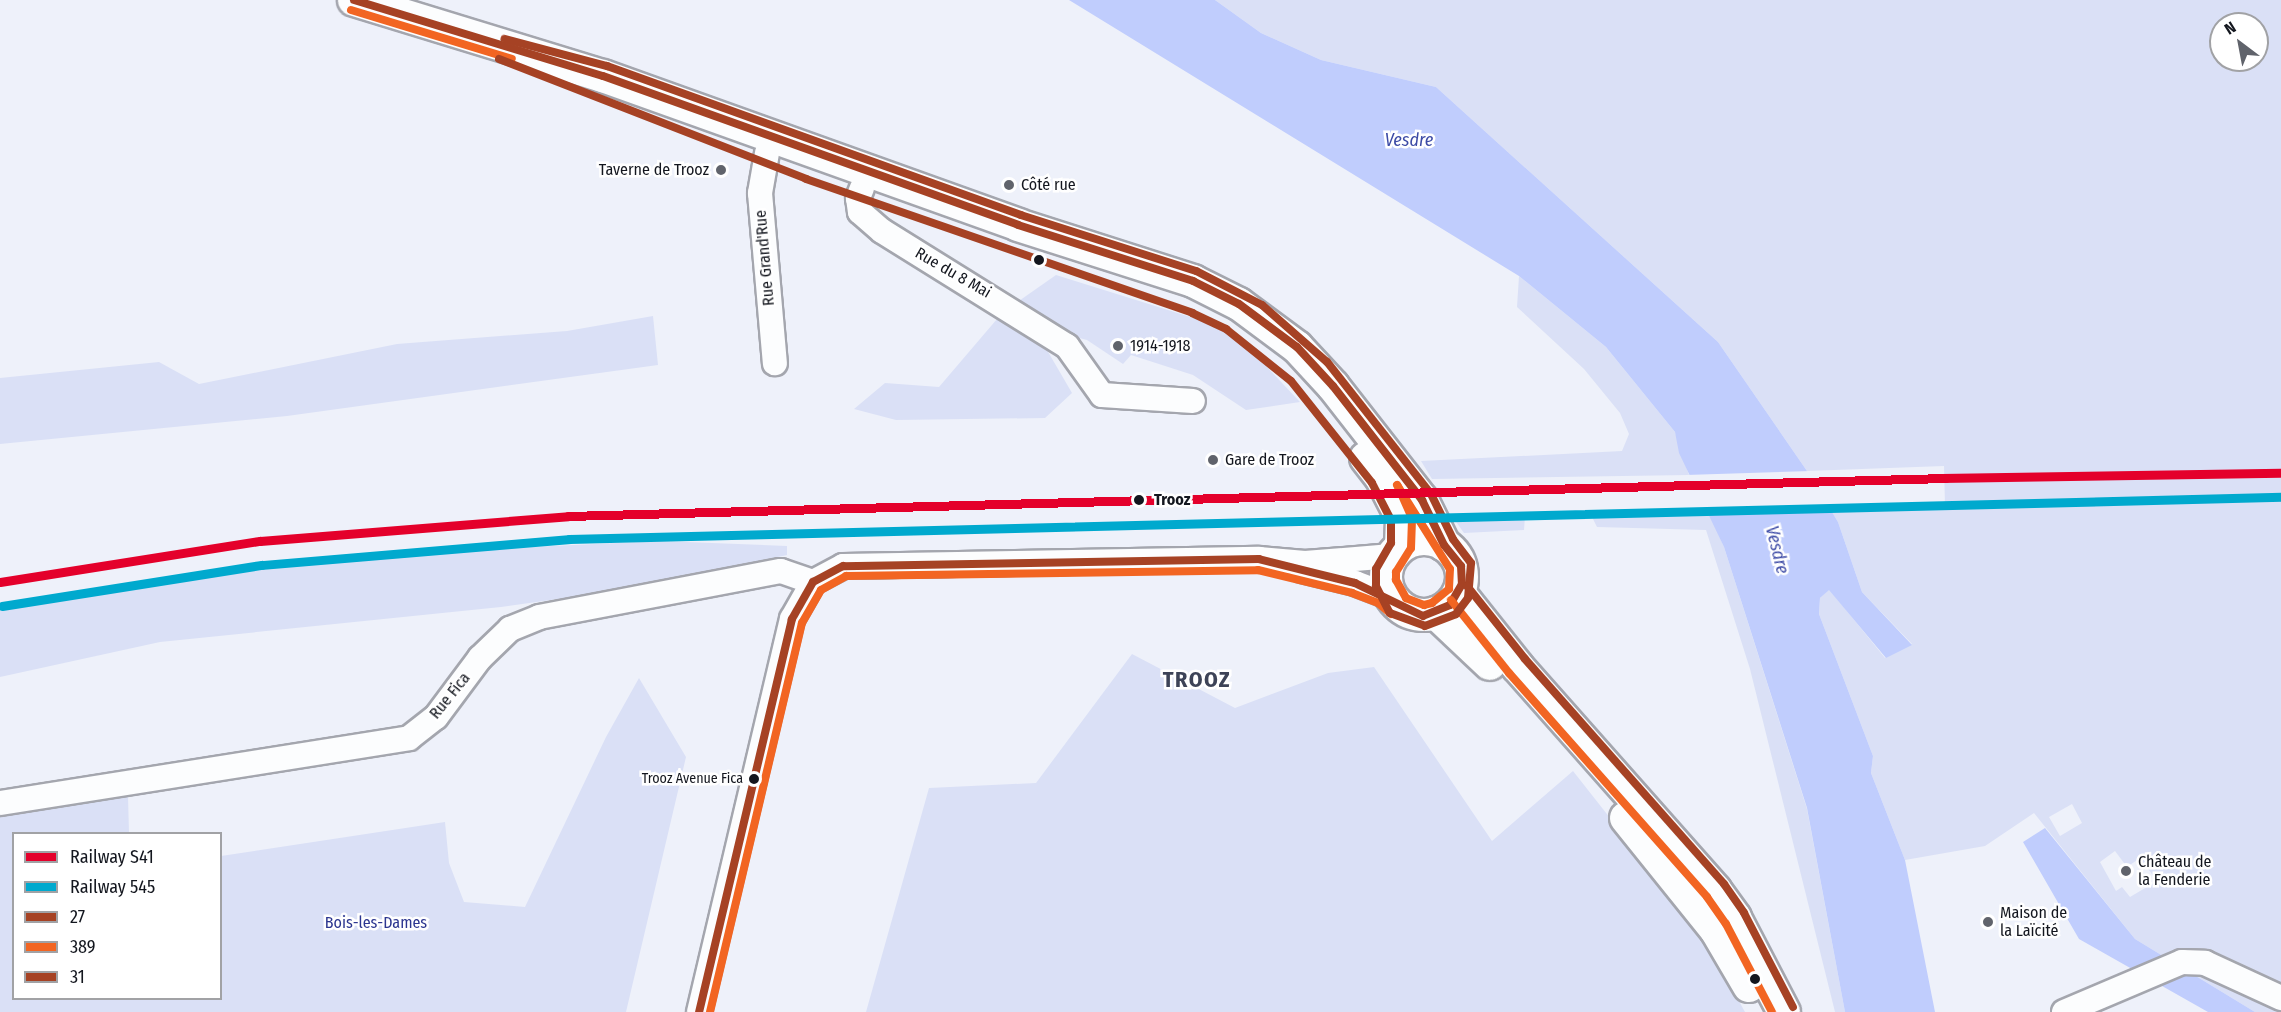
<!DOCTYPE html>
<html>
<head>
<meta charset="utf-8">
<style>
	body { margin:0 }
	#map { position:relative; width:2281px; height:1012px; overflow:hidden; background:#eef1fa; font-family:"Fira Sans Condensed",sans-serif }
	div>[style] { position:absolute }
	.green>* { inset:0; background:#dae0f6 }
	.water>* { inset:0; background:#c0cdfd }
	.pier>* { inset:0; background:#eef1fa }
	.roads { filter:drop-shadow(2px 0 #a4a6ae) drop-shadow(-2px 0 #a4a6ae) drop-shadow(0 2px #a4a6ae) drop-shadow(0 -2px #a4a6ae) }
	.minor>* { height:24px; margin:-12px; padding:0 12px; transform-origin:12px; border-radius:12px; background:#fcfdfe }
	.major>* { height:32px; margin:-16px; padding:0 16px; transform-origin:16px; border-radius:16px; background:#fcfdfe }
	.major>.ring { margin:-16px; padding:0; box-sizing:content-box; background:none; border:32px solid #fcfdfe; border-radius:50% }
	.bus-1>* { height:8px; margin:-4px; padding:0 4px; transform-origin:4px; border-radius:4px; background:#a64224 }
	.bus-2>* { height:8px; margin:-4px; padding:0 4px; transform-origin:4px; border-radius:4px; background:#f26522 }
	.bus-3>* { height:8px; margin:-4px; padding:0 4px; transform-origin:4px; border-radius:4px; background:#a64224 }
	.rail-1>* { height:9px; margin:-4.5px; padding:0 4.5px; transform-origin:4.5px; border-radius:4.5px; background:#e4002b }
	.rail-2>* { height:9px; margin:-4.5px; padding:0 4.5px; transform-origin:4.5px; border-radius:4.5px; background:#00a9ce }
	.dots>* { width:16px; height:16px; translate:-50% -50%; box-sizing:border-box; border:3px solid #fff; border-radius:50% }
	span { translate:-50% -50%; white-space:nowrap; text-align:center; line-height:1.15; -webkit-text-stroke:5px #fff; paint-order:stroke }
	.bus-label { font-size:14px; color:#13161e }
	.right { translate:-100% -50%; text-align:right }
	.poi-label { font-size:16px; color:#13161e }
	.left { translate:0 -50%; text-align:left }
	.street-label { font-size:16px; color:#13161e }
	.stop-label { font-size:16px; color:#13161e; font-weight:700 }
	.park-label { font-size:16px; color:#2c3690 }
	.water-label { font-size:18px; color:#3d4ba6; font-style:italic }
	.district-label { font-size:22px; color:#3d4357; font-weight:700; letter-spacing:1.5px }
	.legend { position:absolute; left:12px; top:832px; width:210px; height:168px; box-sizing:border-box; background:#fff; border:2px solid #a1a2a5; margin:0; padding:8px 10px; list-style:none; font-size:18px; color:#13161e }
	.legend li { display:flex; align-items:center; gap:12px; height:30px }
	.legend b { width:30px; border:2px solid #a1a2a5 }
	.north { position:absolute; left:2209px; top:12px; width:60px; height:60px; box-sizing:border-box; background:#fff; border:2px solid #a1a2a5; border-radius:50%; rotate:328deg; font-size:16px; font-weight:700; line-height:24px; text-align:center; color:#13161e }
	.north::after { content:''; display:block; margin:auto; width:21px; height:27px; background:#60636b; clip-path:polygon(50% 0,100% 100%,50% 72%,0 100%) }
</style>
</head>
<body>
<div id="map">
	<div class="green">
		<div style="clip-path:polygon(evenodd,1215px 0,2281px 0,2281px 1012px,2255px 1012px,2135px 939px,2034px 813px,1985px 846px,1905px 860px,1871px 773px,1873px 756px,1819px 614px,1820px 598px,1829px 589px,1885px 658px,1912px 644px,1862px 592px,1838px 522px,1829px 508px,1945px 506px,1944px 466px,1807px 471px,1718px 342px,1436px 87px,1321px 60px,1261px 33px,1215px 0,2221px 24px,2257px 24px,2257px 60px,2221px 60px,2221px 24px,1215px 0,2072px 804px,2082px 823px,2060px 836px,2049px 817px,2072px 804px,1215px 0,2115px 851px,2127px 867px,2140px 858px,2157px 881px,2130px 897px,2122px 887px,2116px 891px,2100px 862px,2115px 851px)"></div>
		<div style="clip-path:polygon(1056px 275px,1232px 330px,1300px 402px,1246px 410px,1193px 375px,1131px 355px,1123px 364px,1087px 340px,1064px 334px,1047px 350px,1072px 393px,1045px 418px,896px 420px,854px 409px,885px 383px,939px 387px,1003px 312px)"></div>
		<div style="clip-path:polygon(1519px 276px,1606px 347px,1675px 432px,1689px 475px,1432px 479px,1421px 461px,1622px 451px,1629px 434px,1620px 413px,1584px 369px,1517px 307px)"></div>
		<div style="clip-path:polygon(653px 316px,658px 365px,287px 416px,0 444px,0 378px,159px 362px,199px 384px,397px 344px,567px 331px)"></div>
		<div style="clip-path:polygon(1709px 512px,1724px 547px,1807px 809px,1845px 1012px,1835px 1012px,1750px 669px,1706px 530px,1597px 527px,1591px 515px)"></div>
		<div style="clip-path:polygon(1525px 516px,1524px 530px,1464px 533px,1454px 519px)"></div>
		<div style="clip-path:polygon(660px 541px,787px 546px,787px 555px,629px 589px,501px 607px,160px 642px,0 677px,0 607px,163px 579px,260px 568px,463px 550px)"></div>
		<div style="clip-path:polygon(1132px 654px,1235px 708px,1328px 673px,1374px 667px,1492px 841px,1573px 771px,1703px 936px,1745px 1012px,866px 1012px,929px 788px,1036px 783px)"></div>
		<div style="clip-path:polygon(639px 678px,686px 757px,626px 1012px,0 1012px,0 814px,128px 796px,129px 833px,14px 834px,14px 998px,220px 998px,221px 856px,445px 822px,449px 863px,464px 902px,525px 907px,606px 737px)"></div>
	</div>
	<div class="water">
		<div style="clip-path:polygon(1069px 0,1215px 0,1261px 33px,1321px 60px,1436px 87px,1718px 342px,1807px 471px,1838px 522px,1862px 592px,1912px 645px,1886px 658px,1829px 590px,1820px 598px,1819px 614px,1873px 756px,1871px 773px,1905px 860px,1935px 1012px,1845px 1012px,1807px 808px,1724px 547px,1679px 453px,1675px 432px,1606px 347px,1519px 276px)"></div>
		<div style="clip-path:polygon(2045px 828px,2135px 939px,2255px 1012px,2208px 1012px,2079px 939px,2023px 842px)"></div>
	</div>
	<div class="pier">
		<div style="clip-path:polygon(1811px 471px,1832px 508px,1705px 512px,1686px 475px)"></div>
	</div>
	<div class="roads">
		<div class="minor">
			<div style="left:767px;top:153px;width:41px;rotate:99.9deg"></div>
			<div style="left:760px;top:193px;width:171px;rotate:85deg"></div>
			<div style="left:862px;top:188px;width:11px;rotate:112deg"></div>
			<div style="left:858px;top:198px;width:14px;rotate:82deg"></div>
			<div style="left:860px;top:212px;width:29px;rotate:41deg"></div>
			<div style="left:882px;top:231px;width:218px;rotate:31.9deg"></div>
			<div style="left:1067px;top:346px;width:60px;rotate:54.5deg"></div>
			<div style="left:1102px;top:395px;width:91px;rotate:3.8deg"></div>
			<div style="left:1302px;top:570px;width:55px;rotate:13.8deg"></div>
			<div style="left:1355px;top:583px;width:30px;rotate:21deg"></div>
			<div style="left:1383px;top:594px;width:19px;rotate:39deg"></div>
			<div style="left:0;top:803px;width:414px;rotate:-9deg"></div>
			<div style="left:409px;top:738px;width:34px;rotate:-38deg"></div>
			<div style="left:436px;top:717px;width:74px;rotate:-53.3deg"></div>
			<div style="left:480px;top:658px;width:42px;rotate:-44deg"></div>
			<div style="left:510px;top:629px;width:31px;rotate:-22deg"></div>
			<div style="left:539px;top:617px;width:246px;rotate:-10.8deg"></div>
			<div style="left:781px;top:571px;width:34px;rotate:19deg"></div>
			<div style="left:699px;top:1012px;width:404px;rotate:-76.7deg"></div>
			<div style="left:792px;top:619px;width:43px;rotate:-60.4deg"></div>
			<div style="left:813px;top:582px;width:34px;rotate:-28deg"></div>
			<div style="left:843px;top:566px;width:416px;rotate:-1deg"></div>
			<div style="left:1259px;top:559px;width:46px;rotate:5deg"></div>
			<div style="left:1305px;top:563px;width:87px;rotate:-4.6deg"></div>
			<div style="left:2064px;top:1012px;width:128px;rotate:-23deg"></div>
			<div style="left:2182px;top:962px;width:23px;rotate:2deg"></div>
			<div style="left:2205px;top:963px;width:84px;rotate:24.7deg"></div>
		</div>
		<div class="major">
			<div style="left:354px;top:0;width:260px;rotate:17deg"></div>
			<div style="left:603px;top:76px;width:441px;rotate:19.7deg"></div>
			<div style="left:1018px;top:225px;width:184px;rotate:17.7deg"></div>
			<div style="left:1193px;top:281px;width:51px;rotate:26.6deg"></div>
			<div style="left:1239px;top:304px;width:72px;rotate:36.6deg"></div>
			<div style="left:1297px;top:347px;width:53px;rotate:47.3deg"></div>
			<div style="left:1333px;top:386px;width:145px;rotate:52deg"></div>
			<div style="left:1422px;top:500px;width:50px;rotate:63.9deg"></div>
			<div style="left:1366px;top:458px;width:24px;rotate:52deg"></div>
			<div style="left:1381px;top:477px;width:46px;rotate:62.9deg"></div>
			<div style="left:1402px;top:518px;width:28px;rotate:92deg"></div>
			<div class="ring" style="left:1386px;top:539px;width:44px;height:44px"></div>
			<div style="left:1459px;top:593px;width:93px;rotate:51.5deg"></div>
			<div style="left:1517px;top:666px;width:299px;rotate:48.5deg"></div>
			<div style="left:1715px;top:890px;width:34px;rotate:54deg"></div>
			<div style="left:1735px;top:918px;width:106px;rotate:62.5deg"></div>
			<div style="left:1436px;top:613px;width:74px;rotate:43.4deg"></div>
			<div style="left:1626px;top:818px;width:144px;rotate:51.2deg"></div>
			<div style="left:1716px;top:930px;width:65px;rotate:59.5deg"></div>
		</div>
	</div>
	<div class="bus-1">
		<div style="left:354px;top:0;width:260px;rotate:17deg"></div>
		<div style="left:603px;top:76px;width:441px;rotate:19.7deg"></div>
		<div style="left:1018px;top:225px;width:184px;rotate:17.7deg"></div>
		<div style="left:1193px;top:281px;width:51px;rotate:26.6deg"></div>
		<div style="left:1239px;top:304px;width:72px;rotate:36.6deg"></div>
		<div style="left:1297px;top:347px;width:53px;rotate:47.3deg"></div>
		<div style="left:1333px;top:386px;width:145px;rotate:52deg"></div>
		<div style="left:1422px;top:500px;width:50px;rotate:63.9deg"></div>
		<div style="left:1444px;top:545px;width:27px;rotate:51deg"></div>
		<div style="left:1461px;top:566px;width:18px;rotate:87deg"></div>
		<div style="left:1462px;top:584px;width:24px;rotate:120deg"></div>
		<div style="left:1450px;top:605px;width:29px;rotate:158deg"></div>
		<div style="left:1423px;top:616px;width:76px;rotate:-154.1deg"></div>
		<div style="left:1355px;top:583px;width:99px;rotate:-166deg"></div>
		<div style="left:1259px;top:559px;width:416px;rotate:179deg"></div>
		<div style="left:843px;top:566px;width:34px;rotate:152deg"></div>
		<div style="left:813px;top:582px;width:43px;rotate:119.6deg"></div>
		<div style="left:792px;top:619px;width:404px;rotate:103.3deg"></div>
	</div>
	<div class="bus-2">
		<div style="left:351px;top:10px;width:168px;rotate:16.9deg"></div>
		<div style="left:1397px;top:485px;width:99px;rotate:57.8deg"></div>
		<div style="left:1450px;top:569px;width:20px;rotate:93deg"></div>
		<div style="left:1449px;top:589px;width:22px;rotate:141deg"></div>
		<div style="left:1432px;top:603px;width:8px;rotate:166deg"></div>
		<div style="left:1424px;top:605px;width:19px;rotate:-159deg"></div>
		<div style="left:1406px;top:598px;width:21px;rotate:-119deg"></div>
		<div style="left:1396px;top:580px;width:8px;rotate:-90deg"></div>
		<div style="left:1396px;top:572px;width:28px;rotate:-58deg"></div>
		<div style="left:1411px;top:548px;width:30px;rotate:-88deg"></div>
		<div style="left:1412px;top:518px;width:36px;rotate:-114deg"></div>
		<div style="left:1451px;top:600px;width:93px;rotate:51.5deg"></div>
		<div style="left:1509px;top:673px;width:299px;rotate:48.5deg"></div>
		<div style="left:1707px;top:897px;width:33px;rotate:55deg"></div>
		<div style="left:1726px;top:924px;width:99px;rotate:62.4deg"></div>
		<div style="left:710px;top:1012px;width:400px;rotate:-76.7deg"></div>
		<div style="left:802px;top:623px;width:38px;rotate:-60deg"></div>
		<div style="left:821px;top:590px;width:29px;rotate:-29deg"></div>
		<div style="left:846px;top:576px;width:412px;rotate:-0.8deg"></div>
		<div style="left:1258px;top:570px;width:97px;rotate:13.7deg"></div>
		<div style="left:1352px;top:593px;width:28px;rotate:21deg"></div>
		<div style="left:1378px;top:603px;width:17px;rotate:40deg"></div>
	</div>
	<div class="bus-3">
		<div style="left:499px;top:59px;width:330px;rotate:21.3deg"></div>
		<div style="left:806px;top:179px;width:409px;rotate:19.1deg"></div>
		<div style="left:1192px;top:313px;width:38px;rotate:25deg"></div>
		<div style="left:1226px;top:329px;width:83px;rotate:38.7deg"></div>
		<div style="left:1291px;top:381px;width:130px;rotate:51.5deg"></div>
		<div style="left:1372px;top:483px;width:42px;rotate:62.8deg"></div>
		<div style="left:1391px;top:520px;width:23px;rotate:90deg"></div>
		<div style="left:1391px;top:543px;width:30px;rotate:120deg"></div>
		<div style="left:1376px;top:569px;width:17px;rotate:90deg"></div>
		<div style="left:1376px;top:586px;width:30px;rotate:63deg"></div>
		<div style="left:1390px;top:613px;width:37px;rotate:20deg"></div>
		<div style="left:1425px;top:626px;width:33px;rotate:-21deg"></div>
		<div style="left:1456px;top:614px;width:20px;rotate:-53deg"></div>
		<div style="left:1468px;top:598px;width:35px;rotate:-85deg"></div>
		<div style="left:1471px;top:563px;width:30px;rotate:-127deg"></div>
		<div style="left:1453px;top:539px;width:50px;rotate:-116.1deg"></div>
		<div style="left:1431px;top:494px;width:168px;rotate:-128.2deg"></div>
		<div style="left:1327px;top:362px;width:86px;rotate:-138.8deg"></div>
		<div style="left:1262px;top:305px;width:74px;rotate:-152.7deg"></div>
		<div style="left:1196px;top:271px;width:184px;rotate:-162.3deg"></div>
		<div style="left:1021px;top:215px;width:440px;rotate:-160.2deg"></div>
		<div style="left:607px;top:66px;width:106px;rotate:-165.2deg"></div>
		<div style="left:1467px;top:586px;width:93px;rotate:51.5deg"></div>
		<div style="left:1525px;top:659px;width:300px;rotate:48.5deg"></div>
		<div style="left:1724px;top:884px;width:35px;rotate:55deg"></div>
		<div style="left:1744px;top:913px;width:106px;rotate:62.5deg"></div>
	</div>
	<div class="rail-1">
		<div style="left:0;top:582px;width:263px;rotate:-9deg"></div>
		<div style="left:260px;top:541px;width:309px;rotate:-4.6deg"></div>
		<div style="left:568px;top:516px;width:1378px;rotate:-1.58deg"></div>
		<div style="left:1945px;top:478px;width:336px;rotate:-0.9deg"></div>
	</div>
	<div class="rail-2">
		<div style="left:2px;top:606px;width:263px;rotate:-9deg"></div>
		<div style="left:262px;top:565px;width:308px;rotate:-4.8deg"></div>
		<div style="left:569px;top:539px;width:1713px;rotate:-1.41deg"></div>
	</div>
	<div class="dots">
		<div style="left:721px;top:170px;background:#60636b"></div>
		<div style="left:1009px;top:185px;background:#60636b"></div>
		<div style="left:1039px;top:260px;background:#13161e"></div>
		<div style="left:1118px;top:346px;background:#60636b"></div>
		<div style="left:1213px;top:460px;background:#60636b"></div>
		<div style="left:1139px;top:500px;background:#13161e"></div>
		<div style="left:754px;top:779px;background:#13161e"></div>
		<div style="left:2126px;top:871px;background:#60636b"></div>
		<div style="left:1988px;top:922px;background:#60636b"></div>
		<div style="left:1755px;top:979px;background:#13161e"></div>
	</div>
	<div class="bus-label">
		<span class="right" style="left:743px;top:779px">Trooz Avenue Fica</span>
	</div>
	<div class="poi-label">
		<span class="right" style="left:709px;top:170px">Taverne de Trooz</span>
		<span class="left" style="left:1021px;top:185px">Côté rue</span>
		<span class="left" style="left:1130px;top:346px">1914-1918</span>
		<span class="left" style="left:1225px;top:460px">Gare de Trooz</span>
		<span class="left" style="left:2138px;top:871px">Château de<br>la Fenderie</span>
		<span class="left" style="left:2000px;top:922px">Maison de<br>la Laïcité</span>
	</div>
	<div class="street-label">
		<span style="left:765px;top:258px;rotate:-95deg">Rue Grand'Rue</span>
		<span style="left:953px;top:273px;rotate:30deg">Rue du 8 Mai</span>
		<span style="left:450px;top:696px;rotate:-51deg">Rue Fica</span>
	</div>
	<div class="stop-label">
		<span class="left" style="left:1154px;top:500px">Trooz</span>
	</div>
	<div class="park-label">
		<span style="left:376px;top:923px">Bois-les-Dames</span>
	</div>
	<div class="water-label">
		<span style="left:1409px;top:140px">Vesdre</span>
		<span style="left:1777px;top:550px;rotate:76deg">Vesdre</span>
	</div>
	<div class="district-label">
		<span style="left:1197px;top:680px">TROOZ</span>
	</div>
	<ul class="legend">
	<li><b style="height:8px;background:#e4002b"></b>Railway S41</li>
	<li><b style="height:8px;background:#00a9ce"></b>Railway 545</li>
	<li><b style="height:8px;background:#a64224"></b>27</li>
	<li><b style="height:8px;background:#f26522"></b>389</li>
	<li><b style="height:8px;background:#a64224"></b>31</li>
	</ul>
	<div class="north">N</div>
</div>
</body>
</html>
